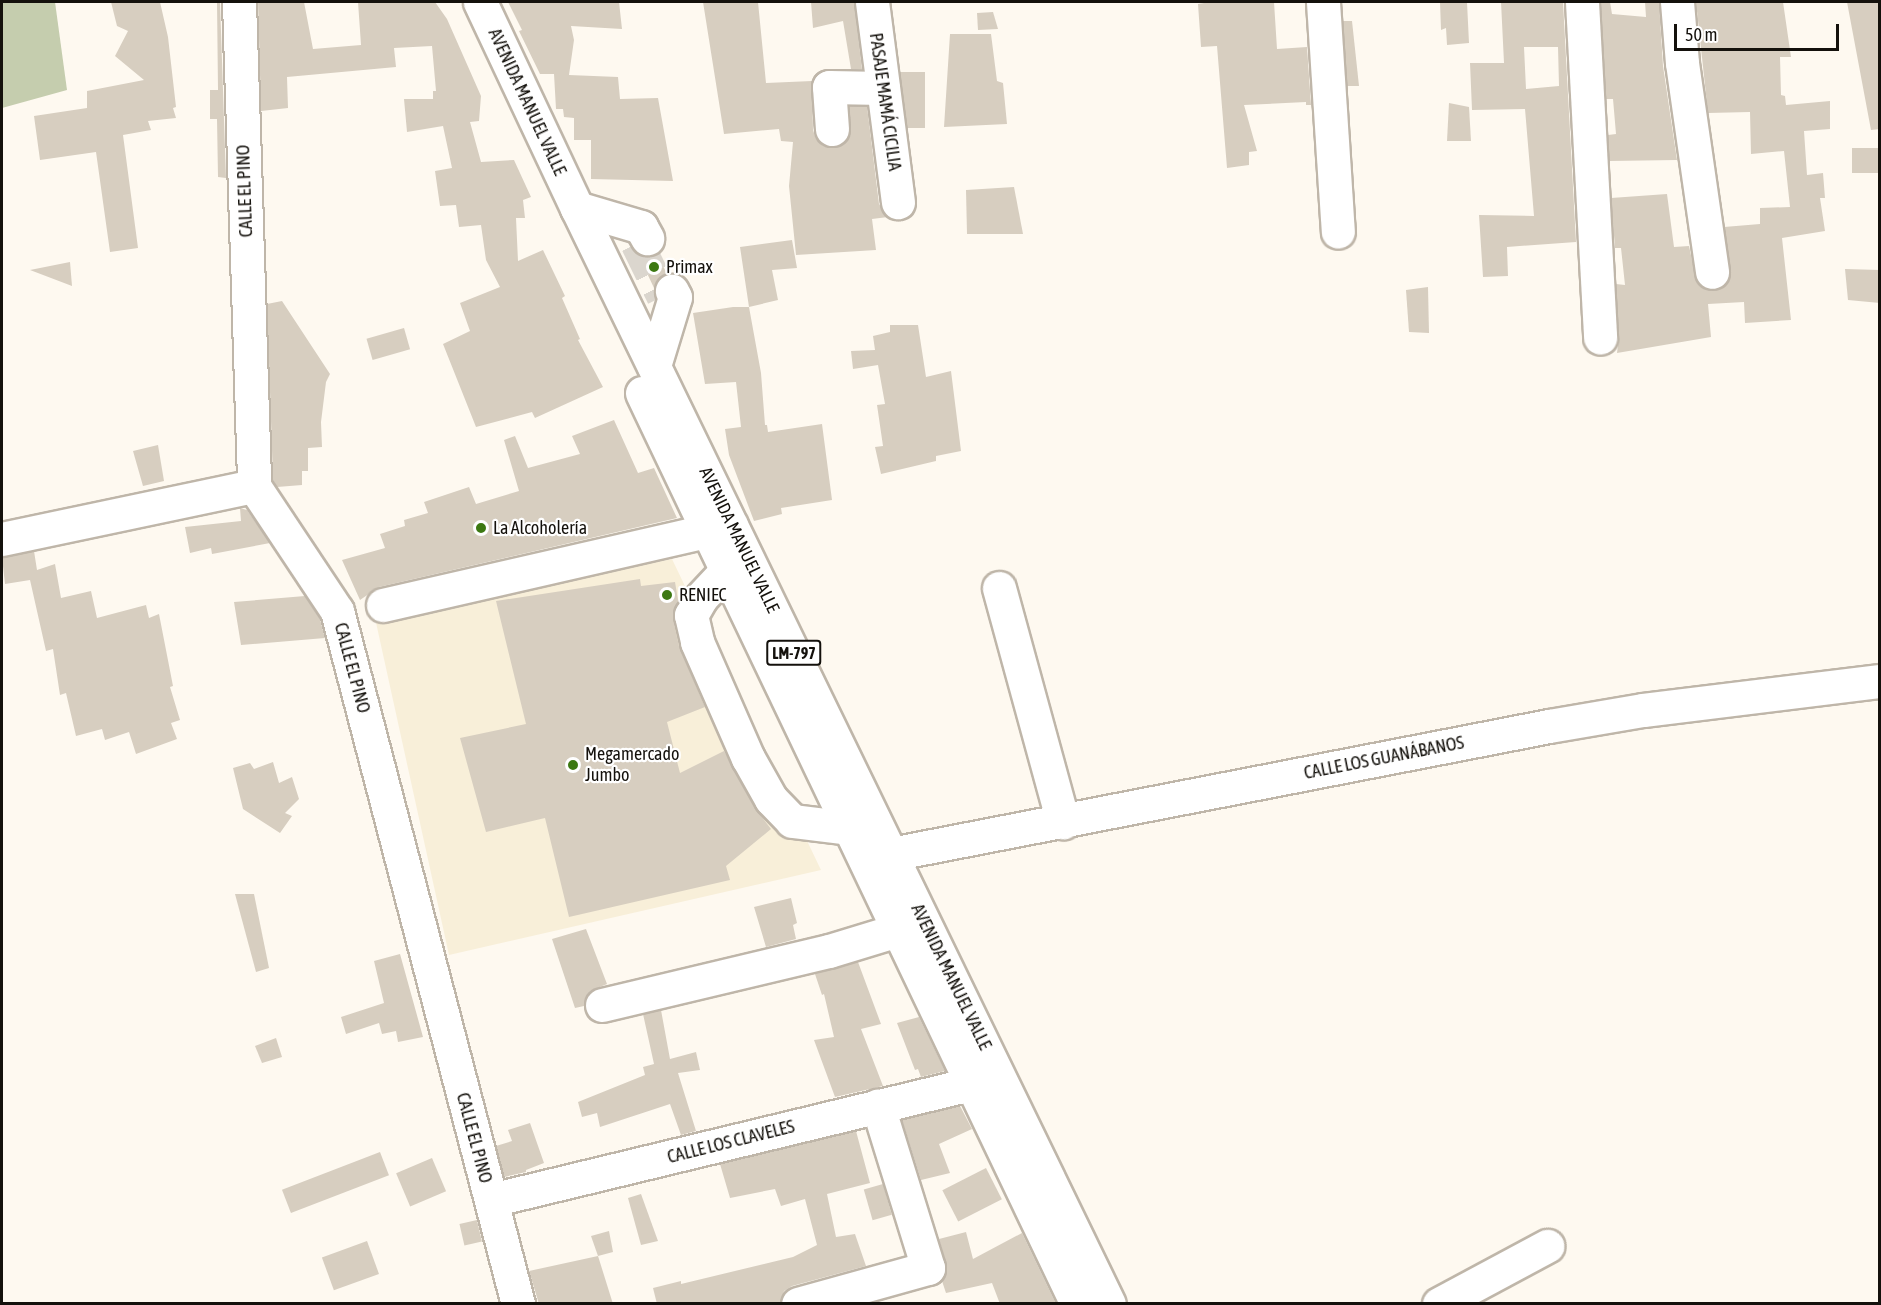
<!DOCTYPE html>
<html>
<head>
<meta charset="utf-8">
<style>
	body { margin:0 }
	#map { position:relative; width:1881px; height:1305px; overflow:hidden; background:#fef9f0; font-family:"Asap Condensed",sans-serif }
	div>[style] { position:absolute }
	.commercial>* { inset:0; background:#f8efd9 }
	.green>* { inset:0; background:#c5cdae }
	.building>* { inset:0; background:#d7cec0; transform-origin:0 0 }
	.minor-tunnel>* { height:33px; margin-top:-16.5px; transform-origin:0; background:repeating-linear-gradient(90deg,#dbd6ce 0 33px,transparent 0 49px) }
	.roads { filter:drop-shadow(2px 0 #bfb6a9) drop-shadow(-2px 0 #bfb6a9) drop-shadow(0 2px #bfb6a9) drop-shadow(0 -2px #bfb6a9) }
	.minor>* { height:33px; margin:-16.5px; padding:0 16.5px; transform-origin:16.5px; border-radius:16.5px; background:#fff }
	.major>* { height:33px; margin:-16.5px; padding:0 16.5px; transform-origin:16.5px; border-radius:16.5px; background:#fff }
	.dots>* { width:16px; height:16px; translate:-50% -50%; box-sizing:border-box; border:3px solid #fff; border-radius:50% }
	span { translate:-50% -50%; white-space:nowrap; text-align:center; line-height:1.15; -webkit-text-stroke:4.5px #fff; paint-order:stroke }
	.shield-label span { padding:2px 4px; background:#fff; border:2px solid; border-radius:4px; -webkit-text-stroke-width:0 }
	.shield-label { font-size:16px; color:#14110c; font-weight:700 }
	.street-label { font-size:18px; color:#14110c }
	.poi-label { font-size:18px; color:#14110c }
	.left { translate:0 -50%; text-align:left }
	.frame { position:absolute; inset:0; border:3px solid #14110c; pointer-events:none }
	.scale { position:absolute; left:1674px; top:24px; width:165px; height:27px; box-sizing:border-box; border:3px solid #14110c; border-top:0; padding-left:8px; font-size:18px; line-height:21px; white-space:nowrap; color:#14110c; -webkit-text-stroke:4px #fff; paint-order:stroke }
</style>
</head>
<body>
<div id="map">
	<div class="commercial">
		<div style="clip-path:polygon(672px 559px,821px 870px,449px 955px,375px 618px)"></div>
	</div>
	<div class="green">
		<div style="clip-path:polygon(2px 2px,55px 2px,67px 90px,2px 108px)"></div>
	</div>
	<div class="building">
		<div style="clip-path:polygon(111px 2px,160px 2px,168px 37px,176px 107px,173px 108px,176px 118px,148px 121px,151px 130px,123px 135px,138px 248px,110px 252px,96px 152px,40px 160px,34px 116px,87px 108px,87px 91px,144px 80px,115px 56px,128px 31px,117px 26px)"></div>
		<div style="clip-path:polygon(217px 2px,220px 2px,226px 178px,218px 177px,217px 119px,210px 119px,210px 90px,218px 90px)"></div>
		<div style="clip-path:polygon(258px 2px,304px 2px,313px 49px,361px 45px,358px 2px,435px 2px,447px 19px,481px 96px,479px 121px,470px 122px,481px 162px,514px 160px,531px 197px,523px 200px,525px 218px,516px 218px,518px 261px,543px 250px,565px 296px,562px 298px,580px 339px,578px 340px,603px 387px,535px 418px,532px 412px,476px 427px,443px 344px,470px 331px,460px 303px,500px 287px,486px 260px,481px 225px,459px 227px,456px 205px,440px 206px,435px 171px,452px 168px,443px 126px,407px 132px,404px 99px,433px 99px,433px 91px,436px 91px,432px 46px,394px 48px,396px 67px,287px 77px,288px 108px,261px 111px)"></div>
		<div style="clip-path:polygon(508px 2px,619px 2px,622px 29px,571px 26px,574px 40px,569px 75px,618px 77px,620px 99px,658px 98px,673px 181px,591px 179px,591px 140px,574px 140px,574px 118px,564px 117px,563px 109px,556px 109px,554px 74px,540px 74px,519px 31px,522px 30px)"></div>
		<div style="clip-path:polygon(703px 2px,758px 2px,766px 83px,812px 81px,813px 130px,816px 139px,823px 146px,834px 148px,843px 144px,849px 138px,851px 128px,849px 106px,867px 106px,879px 204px,888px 217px,872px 219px,876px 250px,796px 255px,789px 186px,793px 142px,781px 141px,779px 129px,724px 134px)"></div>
		<div style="clip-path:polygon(811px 2px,854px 2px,862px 69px,851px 69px,843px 21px,813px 28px)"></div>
		<div style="clip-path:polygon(1210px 2px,1274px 2px,1277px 49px,1307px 47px,1311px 105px,1306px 105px,1306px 102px,1244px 105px,1257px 151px,1249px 152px,1249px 165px,1227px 168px,1217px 46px,1201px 47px,1198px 4px)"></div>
		<div style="clip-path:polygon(1440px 2px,1467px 2px,1469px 43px,1447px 45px,1446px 28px,1441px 30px)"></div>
		<div style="clip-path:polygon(evenodd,1501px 2px,1563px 2px,1576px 242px,1507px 247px,1508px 276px,1483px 277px,1479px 215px,1534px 216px,1525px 109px,1472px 110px,1470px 63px,1504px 63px,1501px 2px,1524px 47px,1558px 47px,1559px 86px,1526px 89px,1524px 47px)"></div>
		<div style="clip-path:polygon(1601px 2px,1610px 2px,1612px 14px,1646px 17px,1645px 2px,1659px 2px,1663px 66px,1677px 160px,1609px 161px,1608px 135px,1616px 134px,1613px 99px,1606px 99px)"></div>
		<div style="clip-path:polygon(1696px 2px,1783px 2px,1791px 57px,1780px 57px,1781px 95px,1785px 96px,1786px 105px,1830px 101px,1830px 129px,1804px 131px,1807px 175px,1823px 173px,1825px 198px,1820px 198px,1825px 231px,1782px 238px,1791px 320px,1745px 323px,1744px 302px,1708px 304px,1711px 337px,1617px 353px,1619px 337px,1616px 284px,1625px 285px,1621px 248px,1615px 248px,1611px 198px,1667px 194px,1674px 247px,1689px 246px,1697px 283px,1705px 289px,1714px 291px,1723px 287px,1730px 278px,1724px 227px,1760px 224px,1760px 208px,1790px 207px,1784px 151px,1751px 154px,1750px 112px,1708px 113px)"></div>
		<div style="clip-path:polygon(1847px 2px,1880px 2px,1880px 129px,1871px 130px)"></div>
		<div style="clip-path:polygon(993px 12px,998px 29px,978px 30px,977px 13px)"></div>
		<div style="clip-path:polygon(1343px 21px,1352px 21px,1359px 86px,1347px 86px)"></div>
		<div style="clip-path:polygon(950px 34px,991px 34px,997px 81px,1003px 83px,1007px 124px,944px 127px)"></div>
		<div style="left:900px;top:72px;width:25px;height:56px"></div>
		<div style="clip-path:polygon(1449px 103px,1469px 107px,1471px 141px,1447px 141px)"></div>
		<div style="left:1852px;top:148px;width:28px;height:25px"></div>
		<div style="clip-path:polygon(1014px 187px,1023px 234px,967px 234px,966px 190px)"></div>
		<div style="clip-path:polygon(792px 240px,797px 268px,772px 270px,778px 300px,749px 307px,740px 247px)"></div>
		<div style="clip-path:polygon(638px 254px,647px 257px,657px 254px,667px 274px,657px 280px,654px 288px)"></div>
		<div style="clip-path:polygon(70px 262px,72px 286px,30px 270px)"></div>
		<div style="clip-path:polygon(1845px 269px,1880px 270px,1880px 303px,1848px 300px)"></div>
		<div style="clip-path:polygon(1428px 287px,1429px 333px,1409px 332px,1406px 290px)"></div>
		<div style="clip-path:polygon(282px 301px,330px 374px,326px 382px,321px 422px,322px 447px,308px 448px,308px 471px,302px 471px,302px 485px,277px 487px,273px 480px,267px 304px)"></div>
		<div style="clip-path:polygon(733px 307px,749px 307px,761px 373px,765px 425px,767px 425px,768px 432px,822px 424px,832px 500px,781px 508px,782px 514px,754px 521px,729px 455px,725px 429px,741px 427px,736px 382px,705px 384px,693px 313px)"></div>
		<div style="clip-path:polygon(890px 325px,918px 325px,926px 377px,951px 371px,961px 451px,936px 456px,936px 461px,881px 474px,875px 447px,883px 446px,877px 405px,885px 404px,878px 365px,853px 369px,851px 351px,875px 350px,873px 336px,890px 332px)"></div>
		<div style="left:404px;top:328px;width:22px;height:39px;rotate:74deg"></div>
		<div style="clip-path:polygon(614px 420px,638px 473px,654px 468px,677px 518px,379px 587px,360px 600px,342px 560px,385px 548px,380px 534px,405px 526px,404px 520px,428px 513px,424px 502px,469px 487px,476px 504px,519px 491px,504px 440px,515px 436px,528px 468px,580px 454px,572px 436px)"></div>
		<div style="clip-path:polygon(158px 445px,164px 481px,143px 486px,133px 451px)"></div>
		<div style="clip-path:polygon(240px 508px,247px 510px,270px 543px,212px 554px,211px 548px,190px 553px,185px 527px,241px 521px)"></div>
		<div style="clip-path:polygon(34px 551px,37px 570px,55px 564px,61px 598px,91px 591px,97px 618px,146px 605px,149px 618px,159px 614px,173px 686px,170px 687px,180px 720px,171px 723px,177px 739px,136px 754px,129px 732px,105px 740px,102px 729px,76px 736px,66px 693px,60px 695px,53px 649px,46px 651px,30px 580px,5px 584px,2px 557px)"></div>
		<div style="clip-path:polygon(640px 579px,641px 586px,675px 582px,678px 600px,673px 619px,679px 646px,705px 707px,667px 722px,680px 773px,724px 751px,755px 808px,771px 829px,726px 866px,730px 880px,569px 917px,545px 818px,486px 832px,460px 738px,526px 724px,496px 601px)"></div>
		<div style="clip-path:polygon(305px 596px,320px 619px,325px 638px,241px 645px,234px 602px)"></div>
		<div style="clip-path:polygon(273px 762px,279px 783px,292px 777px,299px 799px,285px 813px,292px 816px,280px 833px,243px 809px,233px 768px,250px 763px,254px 769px)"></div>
		<div style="clip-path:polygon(235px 894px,254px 894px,269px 968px,256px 972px)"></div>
		<div style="clip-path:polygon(791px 898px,797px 923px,793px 925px,796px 939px,766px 947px,754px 907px)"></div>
		<div style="clip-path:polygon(586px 929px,607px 984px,590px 991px,584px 1006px,575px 1008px,552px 939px)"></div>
		<div style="clip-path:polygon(400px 954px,423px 1037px,398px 1042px,396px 1031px,382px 1034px,379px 1023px,346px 1034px,341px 1017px,384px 1003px,374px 961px)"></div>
		<div style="clip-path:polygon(858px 962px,881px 1024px,861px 1029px,883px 1086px,835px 1097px,814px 1040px,834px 1037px,824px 994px,822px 995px,815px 974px)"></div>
		<div style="clip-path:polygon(661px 1010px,670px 1059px,696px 1052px,700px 1070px,678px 1073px,696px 1131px,681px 1135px,670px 1104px,600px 1127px,597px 1113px,582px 1117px,578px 1102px,645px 1075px,643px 1067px,654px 1064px,643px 1014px)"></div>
		<div style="clip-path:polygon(919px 1017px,945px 1071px,921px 1077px,918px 1069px,915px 1070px,897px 1023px)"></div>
		<div style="clip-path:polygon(276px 1038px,282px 1057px,262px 1063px,255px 1046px)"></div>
		<div style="clip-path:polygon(960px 1106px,972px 1129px,939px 1144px,950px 1173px,921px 1180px,902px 1120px)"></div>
		<div style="clip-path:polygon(530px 1123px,544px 1163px,526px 1170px,526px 1172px,504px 1177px,496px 1146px,512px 1141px,508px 1130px)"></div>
		<div style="clip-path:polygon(856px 1131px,870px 1183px,827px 1194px,836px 1237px,855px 1234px,866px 1266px,792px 1286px,784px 1291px,780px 1304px,657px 1304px,653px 1288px,681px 1281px,681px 1284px,793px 1257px,817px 1245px,805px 1199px,781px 1206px,775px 1189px,730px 1198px,720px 1164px)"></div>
		<div style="left:380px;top:1152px;width:25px;height:105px;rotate:69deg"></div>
		<div style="left:432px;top:1158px;width:36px;height:39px;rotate:67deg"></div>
		<div style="left:986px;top:1168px;width:35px;height:49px;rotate:63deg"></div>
		<div style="left:883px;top:1184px;width:32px;height:20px;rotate:74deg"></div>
		<div style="clip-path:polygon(641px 1194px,658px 1241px,641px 1245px,628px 1198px)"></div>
		<div style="left:477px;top:1220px;width:22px;height:18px;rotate:77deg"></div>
		<div style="clip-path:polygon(609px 1231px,613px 1252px,598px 1256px,591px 1236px)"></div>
		<div style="clip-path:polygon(966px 1232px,973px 1259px,1022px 1233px,1056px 1304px,1000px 1304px,992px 1283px,946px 1293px,942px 1281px,946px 1273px,946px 1263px,939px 1239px)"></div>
		<div style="left:367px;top:1241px;width:35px;height:48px;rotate:70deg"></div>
		<div style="clip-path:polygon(598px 1256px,613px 1304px,539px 1304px,529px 1271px)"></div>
	</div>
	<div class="minor-tunnel">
		<div style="left:637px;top:243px;width:59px;rotate:63.9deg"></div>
	</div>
	<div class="roads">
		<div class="minor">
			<div style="left:239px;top:2px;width:484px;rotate:88.2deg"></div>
			<div style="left:254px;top:486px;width:150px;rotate:56.4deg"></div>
			<div style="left:337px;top:611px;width:716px;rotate:75.36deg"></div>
			<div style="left:872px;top:2px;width:202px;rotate:82.6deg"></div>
			<div style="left:1323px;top:2px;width:230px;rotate:86.3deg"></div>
			<div style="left:1582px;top:2px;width:336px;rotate:86.9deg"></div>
			<div style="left:1677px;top:2px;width:61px;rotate:85.3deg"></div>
			<div style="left:1682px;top:63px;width:211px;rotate:81.8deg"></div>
			<div style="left:832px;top:129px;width:42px;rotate:-94.1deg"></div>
			<div style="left:829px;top:87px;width:54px;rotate:1.1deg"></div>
			<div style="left:577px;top:208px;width:67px;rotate:16.5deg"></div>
			<div style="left:641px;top:227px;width:13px;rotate:61deg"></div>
			<div style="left:654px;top:366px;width:72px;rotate:-73.1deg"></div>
			<div style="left:675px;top:297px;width:7px;rotate:-117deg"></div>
			<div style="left:2px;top:539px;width:258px;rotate:-11.9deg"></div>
			<div style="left:726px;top:571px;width:37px;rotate:133deg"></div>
			<div style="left:701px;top:598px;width:20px;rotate:120deg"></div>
			<div style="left:691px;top:615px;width:28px;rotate:77deg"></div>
			<div style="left:697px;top:642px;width:127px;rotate:66.3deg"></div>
			<div style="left:748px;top:758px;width:47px;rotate:60.7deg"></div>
			<div style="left:771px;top:799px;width:30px;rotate:46deg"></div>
			<div style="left:792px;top:821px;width:57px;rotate:7deg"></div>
			<div style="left:999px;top:588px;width:243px;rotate:74.7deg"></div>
			<div style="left:383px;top:605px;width:357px;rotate:-12.9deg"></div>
			<div style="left:891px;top:854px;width:670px;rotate:-11.01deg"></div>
			<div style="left:1549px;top:726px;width:95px;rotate:-9.7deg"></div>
			<div style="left:1643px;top:710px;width:239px;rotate:-7deg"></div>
			<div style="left:602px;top:1005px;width:233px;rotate:-13.4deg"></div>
			<div style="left:829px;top:951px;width:72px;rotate:-16.9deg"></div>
			<div style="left:491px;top:1200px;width:494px;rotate:-13.6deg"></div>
			<div style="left:798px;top:1304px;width:135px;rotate:-15.5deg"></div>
			<div style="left:928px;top:1268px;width:170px;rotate:-107.2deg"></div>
			<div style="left:1439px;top:1304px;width:123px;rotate:-28.2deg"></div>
		</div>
		<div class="major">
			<div style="left:480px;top:2px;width:228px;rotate:64.8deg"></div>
			<div style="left:577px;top:208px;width:1218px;rotate:64.11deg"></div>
			<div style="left:642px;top:393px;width:1010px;rotate:64.48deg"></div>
		</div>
	</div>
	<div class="dots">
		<div style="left:654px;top:267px;background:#3c7812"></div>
		<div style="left:481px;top:528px;background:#3c7812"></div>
		<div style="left:667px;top:595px;background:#3c7812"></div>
		<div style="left:573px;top:765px;background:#3c7812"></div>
	</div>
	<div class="shield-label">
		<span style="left:794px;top:653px">LM-797</span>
	</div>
	<div class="street-label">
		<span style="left:527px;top:102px;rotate:65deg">AVENIDA MANUEL VALLE</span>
		<span style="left:885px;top:102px;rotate:82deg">PASAJE MAMÁ CICILIA</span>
		<span style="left:245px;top:191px;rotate:-92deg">CALLE EL PINO</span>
		<span style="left:739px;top:540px;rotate:64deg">AVENIDA MANUEL VALLE</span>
		<span style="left:352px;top:668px;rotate:75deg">CALLE EL PINO</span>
		<span style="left:1384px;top:758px;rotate:-11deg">CALLE LOS GUANÁBANOS</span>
		<span style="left:951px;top:977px;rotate:64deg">AVENIDA MANUEL VALLE</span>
		<span style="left:474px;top:1138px;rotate:75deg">CALLE EL PINO</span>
		<span style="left:731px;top:1142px;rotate:-14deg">CALLE LOS CLAVELES</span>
	</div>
	<div class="poi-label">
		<span class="left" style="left:666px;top:267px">Primax</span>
		<span class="left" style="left:493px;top:528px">La Alcoholería</span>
		<span class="left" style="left:679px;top:595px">RENIEC</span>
		<span class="left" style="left:585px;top:765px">Megamercado<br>Jumbo</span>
	</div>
	<div class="frame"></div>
	<div class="scale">50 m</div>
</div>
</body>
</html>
